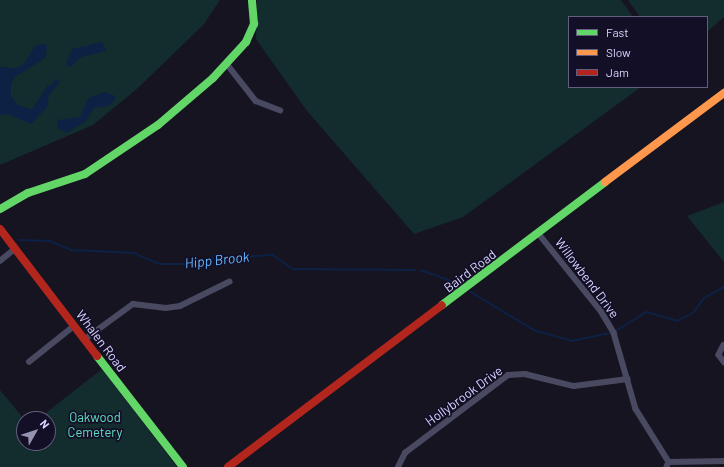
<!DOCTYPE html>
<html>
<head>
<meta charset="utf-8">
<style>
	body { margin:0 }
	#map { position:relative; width:724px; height:467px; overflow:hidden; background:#161421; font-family:Barlow,sans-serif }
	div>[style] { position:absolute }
	.green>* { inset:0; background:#132c2d }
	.water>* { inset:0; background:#0d2144 }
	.stream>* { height:1.5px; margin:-0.75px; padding:0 0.75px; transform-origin:0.75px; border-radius:0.75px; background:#0d2144 }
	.street>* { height:5.5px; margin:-2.75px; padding:0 2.75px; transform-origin:2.75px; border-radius:2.75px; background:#4a4962 }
	.fast>* { height:8px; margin:-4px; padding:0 4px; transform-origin:4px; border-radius:4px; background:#63d668 }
	.slow>* { height:8px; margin:-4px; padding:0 4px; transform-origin:4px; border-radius:4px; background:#ff974d }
	.jam>* { height:8px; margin:-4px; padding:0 4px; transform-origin:4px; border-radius:4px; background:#b3261e }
	span { translate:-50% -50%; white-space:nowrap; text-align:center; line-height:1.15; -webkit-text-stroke:3.5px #130f26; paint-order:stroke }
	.street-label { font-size:13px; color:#d9d4ff }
	.park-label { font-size:13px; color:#5fe0c0 }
	.water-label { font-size:14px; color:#62b6ff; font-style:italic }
	.legend { position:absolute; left:568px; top:16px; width:140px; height:72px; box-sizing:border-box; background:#130f26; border:1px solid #625e7d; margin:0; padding:5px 7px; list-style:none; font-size:12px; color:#d9d4ff }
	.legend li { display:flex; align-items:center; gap:8px; height:20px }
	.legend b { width:20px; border:1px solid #625e7d }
	.north { position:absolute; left:16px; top:411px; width:40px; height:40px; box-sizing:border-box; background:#130f26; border:1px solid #625e7d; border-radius:50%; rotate:51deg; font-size:11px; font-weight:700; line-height:16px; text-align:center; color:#d9d4ff }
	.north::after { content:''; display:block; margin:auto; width:14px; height:18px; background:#9591b1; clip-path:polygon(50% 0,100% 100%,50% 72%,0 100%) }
</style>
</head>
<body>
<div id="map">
	<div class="green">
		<div style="clip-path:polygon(0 0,220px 0,204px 24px,138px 88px,93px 125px,0 165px)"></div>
		<div style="clip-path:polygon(257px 0,621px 0,633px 17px,569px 17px,569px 87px,641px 87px,463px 217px,414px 234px,307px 111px,256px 39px)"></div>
		<div style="clip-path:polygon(628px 0,724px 0,724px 17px,707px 32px,707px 17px,640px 17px)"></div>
		<div style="clip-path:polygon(724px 202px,724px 262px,687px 216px)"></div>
		<div style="clip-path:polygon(102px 369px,177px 467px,0 467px,0 390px,24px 419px,24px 443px,48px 443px,48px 419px,38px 419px)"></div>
	</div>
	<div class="water">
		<div style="clip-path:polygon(102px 42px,106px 51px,81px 57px,70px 67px,66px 64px,72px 49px)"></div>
		<div style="clip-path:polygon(44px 44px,47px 46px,45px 58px,15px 77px,11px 84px,11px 96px,18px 105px,32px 109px,48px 85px,51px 85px,56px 79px,60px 82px,49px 95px,47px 107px,31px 124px,8px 114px,0 115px,0 67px,16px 68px,23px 65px,36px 45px)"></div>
		<div style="clip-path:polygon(105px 92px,115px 96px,115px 100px,108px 106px,94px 108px,86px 121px,67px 133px,57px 128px,58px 120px,80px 117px,88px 98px)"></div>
	</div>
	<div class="stream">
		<div style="left:19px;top:240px;width:31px;rotate:2deg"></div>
		<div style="left:50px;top:241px;width:23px;rotate:23deg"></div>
		<div style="left:71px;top:250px;width:63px;rotate:2.7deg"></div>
		<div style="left:134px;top:253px;width:28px;rotate:23deg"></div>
		<div style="left:160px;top:264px;width:29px"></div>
		<div style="left:189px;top:264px;width:28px;rotate:-13deg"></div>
		<div style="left:216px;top:258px;width:17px;rotate:10deg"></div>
		<div style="left:233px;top:261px;width:10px;rotate:-24deg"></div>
		<div style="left:242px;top:257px;width:31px;rotate:-4deg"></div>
		<div style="left:273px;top:255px;width:24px;rotate:35deg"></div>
		<div style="left:293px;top:269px;width:122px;rotate:0.5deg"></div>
		<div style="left:421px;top:270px;width:44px;rotate:20.1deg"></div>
		<div style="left:471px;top:292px;width:74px;rotate:31.1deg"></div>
		<div style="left:534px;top:330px;width:40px;rotate:16deg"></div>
		<div style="left:572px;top:341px;width:38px;rotate:-12deg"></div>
		<div style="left:616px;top:331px;width:36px;rotate:-32deg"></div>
		<div style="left:647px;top:312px;width:32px;rotate:16deg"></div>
		<div style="left:678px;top:321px;width:18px;rotate:-29deg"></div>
		<div style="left:694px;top:312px;width:16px;rotate:-55deg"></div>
		<div style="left:703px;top:299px;width:24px;rotate:-30deg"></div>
	</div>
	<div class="street">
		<div style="left:227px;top:64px;width:47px;rotate:51.9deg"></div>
		<div style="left:256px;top:101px;width:26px;rotate:21deg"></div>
		<div style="left:539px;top:234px;width:99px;rotate:51.2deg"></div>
		<div style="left:601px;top:311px;width:26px;rotate:59deg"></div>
		<div style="left:614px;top:333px;width:79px;rotate:73.9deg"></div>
		<div style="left:636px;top:409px;width:62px;rotate:58.1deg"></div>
		<div style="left:669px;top:462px;width:5px;rotate:112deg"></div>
		<div style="left:0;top:261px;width:19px;rotate:-39deg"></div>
		<div style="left:85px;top:339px;width:59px;rotate:-36.1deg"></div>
		<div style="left:133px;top:304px;width:33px;rotate:7deg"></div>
		<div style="left:166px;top:308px;width:14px;rotate:-8deg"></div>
		<div style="left:180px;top:306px;width:55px;rotate:-26.1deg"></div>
		<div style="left:724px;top:345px;width:11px;rotate:117deg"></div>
		<div style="left:719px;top:355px;width:9px;rotate:54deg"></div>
		<div style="left:29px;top:362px;width:58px;rotate:-38.7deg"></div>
		<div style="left:669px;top:462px;width:55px;rotate:-1deg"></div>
		<div style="left:398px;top:467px;width:16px;rotate:-63deg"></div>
		<div style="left:405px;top:453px;width:129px;rotate:-37.1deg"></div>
		<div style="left:508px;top:375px;width:17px;rotate:-3deg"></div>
		<div style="left:525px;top:374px;width:50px;rotate:13.8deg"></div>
		<div style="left:574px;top:386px;width:54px;rotate:-7.4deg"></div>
	</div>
	<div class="fast">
		<div style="left:0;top:209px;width:32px;rotate:-30deg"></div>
		<div style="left:28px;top:193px;width:60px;rotate:-18.4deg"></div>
		<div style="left:85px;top:174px;width:88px;rotate:-33.9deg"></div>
		<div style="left:158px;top:125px;width:72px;rotate:-40.5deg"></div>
		<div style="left:213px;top:78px;width:49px;rotate:-47.5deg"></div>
		<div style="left:246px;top:42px;width:20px;rotate:-66deg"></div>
		<div style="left:254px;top:24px;width:24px;rotate:-95deg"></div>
		<div style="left:442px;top:305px;width:204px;rotate:-37deg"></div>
		<div style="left:97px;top:356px;width:140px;rotate:52.2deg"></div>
	</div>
	<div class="slow">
		<div style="left:605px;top:182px;width:149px;rotate:-36.8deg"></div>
	</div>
	<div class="jam">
		<div style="left:0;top:229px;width:160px;rotate:52.6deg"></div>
		<div style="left:228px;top:467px;width:268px;rotate:-37.1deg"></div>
	</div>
	<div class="street-label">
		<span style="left:470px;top:271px;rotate:-37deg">Baird Road</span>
		<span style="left:587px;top:278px;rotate:53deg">Willowbend Drive</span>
		<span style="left:101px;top:341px;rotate:53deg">Whalen Road</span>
		<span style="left:464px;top:396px;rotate:-36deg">Hollybrook Drive</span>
	</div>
	<div class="park-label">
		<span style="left:95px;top:425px">Oakwood<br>Cemetery</span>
	</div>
	<div class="water-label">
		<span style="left:217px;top:260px;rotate:-6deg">Hipp Brook</span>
	</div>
	<ul class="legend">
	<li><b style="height:5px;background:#63d668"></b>Fast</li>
	<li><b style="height:5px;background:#ff974d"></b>Slow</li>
	<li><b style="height:5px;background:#b3261e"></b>Jam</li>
	</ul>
	<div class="north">N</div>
</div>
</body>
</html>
